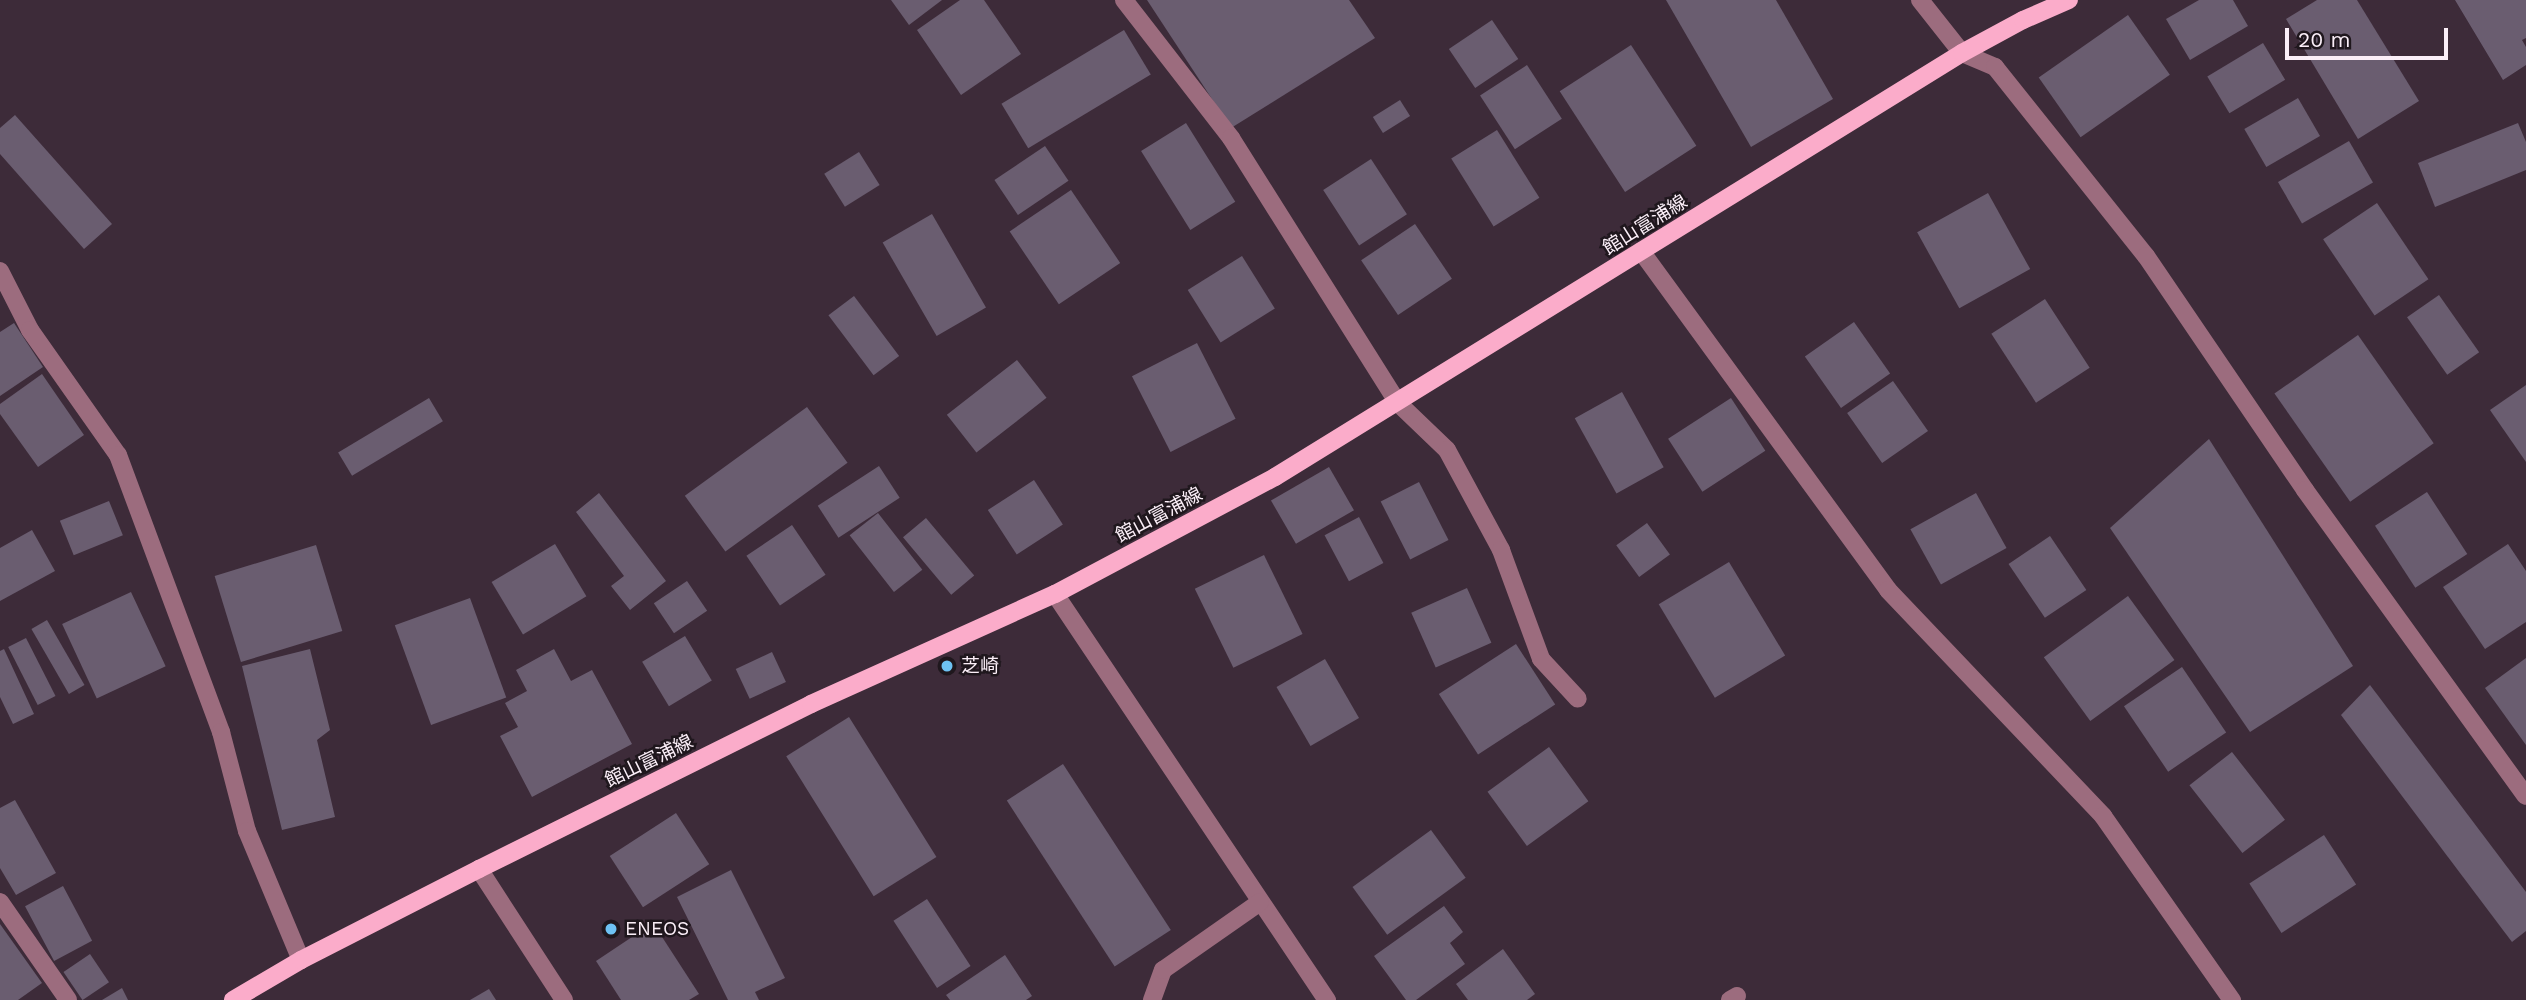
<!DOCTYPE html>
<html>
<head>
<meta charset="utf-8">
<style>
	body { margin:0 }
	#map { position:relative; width:2526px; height:1000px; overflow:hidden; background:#3d2b39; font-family:"Work Sans","Noto Sans JP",sans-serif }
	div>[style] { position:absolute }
	.building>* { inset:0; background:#6a5d70; transform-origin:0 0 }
	.minor>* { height:18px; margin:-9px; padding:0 9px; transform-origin:9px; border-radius:9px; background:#9c6c7e }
	.major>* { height:18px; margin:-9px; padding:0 9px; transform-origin:9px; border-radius:9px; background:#fbacca }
	.dots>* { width:19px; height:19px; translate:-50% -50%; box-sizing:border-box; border:4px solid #1f171d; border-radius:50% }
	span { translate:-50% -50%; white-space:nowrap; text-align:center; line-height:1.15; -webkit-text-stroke:5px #1f171d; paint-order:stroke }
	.street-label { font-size:19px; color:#fbeff8 }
	.poi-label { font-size:19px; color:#fbeff8 }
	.left { translate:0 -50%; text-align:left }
	.scale { position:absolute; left:2285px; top:28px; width:163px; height:32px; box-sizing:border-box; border:4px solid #fbeff8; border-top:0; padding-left:9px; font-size:21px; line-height:24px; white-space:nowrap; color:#fbeff8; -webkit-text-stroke:5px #1f171d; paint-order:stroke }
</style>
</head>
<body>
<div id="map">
	<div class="building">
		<div style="clip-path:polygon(891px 0,942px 0,909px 25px)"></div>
		<div style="clip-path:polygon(960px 0,984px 0,1021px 54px,961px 95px,917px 30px)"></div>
		<div style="clip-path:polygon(1147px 0,1349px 0,1375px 38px,1231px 128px)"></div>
		<div style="clip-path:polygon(1666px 0,1776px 0,1833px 99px,1751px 147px)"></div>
		<div style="clip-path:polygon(2199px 0,2233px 0,2248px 26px,2190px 60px,2166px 19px)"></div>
		<div style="clip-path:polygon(2317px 0,2357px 0,2419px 101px,2358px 139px,2286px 19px)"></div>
		<div style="clip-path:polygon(2455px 0,2526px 0,2526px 38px,2522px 40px,2526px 47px,2526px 65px,2503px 80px)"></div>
		<div style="left:2128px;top:15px;width:73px;height:109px;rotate:55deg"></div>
		<div style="left:1492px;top:20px;width:47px;height:52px;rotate:56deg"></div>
		<div style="left:1124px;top:30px;width:52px;height:143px;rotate:59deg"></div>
		<div style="left:2263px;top:43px;width:43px;height:65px;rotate:59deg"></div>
		<div style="left:1631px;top:45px;width:120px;height:85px;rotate:57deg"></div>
		<div style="left:1527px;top:65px;width:64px;height:56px;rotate:57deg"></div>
		<div style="left:2298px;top:98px;width:44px;height:62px;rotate:60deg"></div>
		<div style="left:1400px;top:100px;width:19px;height:32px;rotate:58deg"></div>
		<div style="clip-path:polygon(15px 115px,112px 224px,84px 249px,0 154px,0 128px)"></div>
		<div style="left:1186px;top:123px;width:93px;height:53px;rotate:58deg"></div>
		<div style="clip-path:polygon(2518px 123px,2526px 142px,2526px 170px,2435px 207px,2418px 163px)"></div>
		<div style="left:1497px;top:130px;width:80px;height:54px;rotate:58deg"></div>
		<div style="left:2349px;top:141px;width:48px;height:82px;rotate:60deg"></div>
		<div style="left:1045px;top:146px;width:42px;height:61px;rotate:56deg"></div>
		<div style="left:859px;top:152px;width:39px;height:41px;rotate:58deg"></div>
		<div style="left:1371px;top:159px;width:66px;height:57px;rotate:57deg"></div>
		<div style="left:1071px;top:190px;width:88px;height:74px;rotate:56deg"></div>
		<div style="left:1988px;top:193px;width:87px;height:81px;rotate:61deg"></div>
		<div style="left:2377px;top:203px;width:92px;height:65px;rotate:56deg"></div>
		<div style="left:932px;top:214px;width:108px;height:57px;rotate:60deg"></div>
		<div style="left:1415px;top:224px;width:66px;height:65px;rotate:56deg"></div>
		<div style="left:1242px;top:256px;width:62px;height:64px;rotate:58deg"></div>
		<div style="left:2439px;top:295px;width:70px;height:39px;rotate:55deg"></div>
		<div style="left:854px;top:296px;width:75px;height:32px;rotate:53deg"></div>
		<div style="left:2045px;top:299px;width:82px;height:64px;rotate:57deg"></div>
		<div style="left:1854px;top:322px;width:63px;height:60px;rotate:55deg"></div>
		<div style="clip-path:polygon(14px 323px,43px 367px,0 396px,0 332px)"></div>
		<div style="left:2358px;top:335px;width:132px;height:102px;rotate:55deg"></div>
		<div style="left:1197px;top:343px;width:85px;height:73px;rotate:63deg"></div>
		<div style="left:1017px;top:360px;width:48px;height:89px;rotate:52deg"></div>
		<div style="clip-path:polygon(42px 374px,84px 435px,38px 467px,0 414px,0 404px)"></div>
		<div style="left:1893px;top:381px;width:61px;height:56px;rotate:55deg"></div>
		<div style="clip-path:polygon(2526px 385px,2526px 462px,2490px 410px)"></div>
		<div style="left:1622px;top:392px;width:86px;height:54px;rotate:61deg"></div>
		<div style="left:429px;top:398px;width:27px;height:106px;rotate:59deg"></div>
		<div style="left:1731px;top:398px;width:63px;height:75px;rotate:57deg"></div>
		<div style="left:807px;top:407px;width:69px;height:151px;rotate:54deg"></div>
		<div style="clip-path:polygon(2209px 439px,2353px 666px,2250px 732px,2110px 528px)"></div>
		<div style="left:879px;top:466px;width:38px;height:73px;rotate:57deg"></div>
		<div style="left:1329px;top:467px;width:50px;height:67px;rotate:60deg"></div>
		<div style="left:1034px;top:480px;width:53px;height:55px;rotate:57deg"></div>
		<div style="left:1419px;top:482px;width:65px;height:43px;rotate:63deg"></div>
		<div style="left:2427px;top:492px;width:74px;height:62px;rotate:57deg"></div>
		<div style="clip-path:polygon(599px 493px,666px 581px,630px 610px,611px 586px,624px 576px,576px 512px)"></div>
		<div style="left:1976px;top:493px;width:63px;height:75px;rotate:61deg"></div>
		<div style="left:109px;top:501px;width:37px;height:53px;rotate:68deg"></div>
		<div style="left:878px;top:513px;width:72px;height:36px;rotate:52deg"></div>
		<div style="left:1359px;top:517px;width:52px;height:39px;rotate:62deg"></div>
		<div style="left:926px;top:518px;width:75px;height:30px;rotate:50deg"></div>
		<div style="left:1647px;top:523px;width:39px;height:38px;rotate:54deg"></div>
		<div style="left:792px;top:525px;width:60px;height:55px;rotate:56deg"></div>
		<div style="clip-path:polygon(32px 530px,55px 571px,0 601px,0 548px)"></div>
		<div style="left:2050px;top:536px;width:65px;height:50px;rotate:56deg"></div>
		<div style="left:555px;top:544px;width:61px;height:74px;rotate:59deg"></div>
		<div style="clip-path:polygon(2508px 544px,2526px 571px,2526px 622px,2485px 649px,2443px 587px)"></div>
		<div style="left:316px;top:545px;width:90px;height:106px;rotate:73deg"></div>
		<div style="left:1264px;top:555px;width:88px;height:77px;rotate:64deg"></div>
		<div style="left:1729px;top:562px;width:109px;height:82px;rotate:59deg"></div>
		<div style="left:687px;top:581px;width:36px;height:40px;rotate:56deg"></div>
		<div style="left:1467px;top:588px;width:60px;height:61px;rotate:66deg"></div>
		<div style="left:131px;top:592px;width:82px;height:76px;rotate:65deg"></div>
		<div style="left:2128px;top:596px;width:79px;height:104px;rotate:54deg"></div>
		<div style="left:470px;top:598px;width:106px;height:80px;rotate:70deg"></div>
		<div style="left:47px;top:620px;width:75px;height:18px;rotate:60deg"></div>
		<div style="left:685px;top:636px;width:52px;height:50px;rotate:59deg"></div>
		<div style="left:26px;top:638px;width:65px;height:20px;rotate:63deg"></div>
		<div style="left:1516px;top:644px;width:72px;height:92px;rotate:57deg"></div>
		<div style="clip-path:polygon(4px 649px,34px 714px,13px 724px,0 697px,0 651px)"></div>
		<div style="clip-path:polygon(310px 649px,330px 730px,317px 740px,335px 817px,282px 830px,242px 666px)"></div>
		<div style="clip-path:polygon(554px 649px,571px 681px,592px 670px,632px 744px,532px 797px,500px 736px,518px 727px,505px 703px,527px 691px,516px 670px)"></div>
		<div style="left:772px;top:652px;width:33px;height:40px;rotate:65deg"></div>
		<div style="clip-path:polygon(2526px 658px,2526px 745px,2485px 688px)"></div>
		<div style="left:1325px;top:659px;width:68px;height:56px;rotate:60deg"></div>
		<div style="left:2182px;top:667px;width:79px;height:70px;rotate:56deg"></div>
		<div style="clip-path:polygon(2370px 685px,2526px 892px,2526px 931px,2512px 942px,2341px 715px)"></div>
		<div style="left:849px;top:717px;width:165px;height:74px;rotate:58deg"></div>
		<div style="left:1549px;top:747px;width:67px;height:76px;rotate:54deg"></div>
		<div style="left:2232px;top:752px;width:86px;height:54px;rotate:52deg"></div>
		<div style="left:1063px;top:764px;width:198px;height:67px;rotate:57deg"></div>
		<div style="clip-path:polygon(15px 800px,56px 873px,16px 895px,0 868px,0 808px)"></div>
		<div style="left:676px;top:813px;width:61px;height:79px;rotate:57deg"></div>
		<div style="left:1431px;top:830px;width:59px;height:97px;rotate:54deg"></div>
		<div style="left:2324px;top:835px;width:59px;height:89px;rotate:57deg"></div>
		<div style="clip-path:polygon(731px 870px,785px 978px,755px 992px,759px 1000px,728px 1000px,677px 897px)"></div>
		<div style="left:63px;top:886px;width:62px;height:43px;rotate:62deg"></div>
		<div style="left:927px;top:899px;width:80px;height:40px;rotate:57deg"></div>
		<div style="clip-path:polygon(1444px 906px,1463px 932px,1450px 943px,1465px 964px,1416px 1000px,1406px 1000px,1374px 956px)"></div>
		<div style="clip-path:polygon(653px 923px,699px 994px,689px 1000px,621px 1000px,596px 961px)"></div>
		<div style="clip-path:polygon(0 924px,42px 983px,18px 1000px,0 1000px)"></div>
		<div style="clip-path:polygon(1503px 949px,1535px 994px,1527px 1000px,1468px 1000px,1456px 984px)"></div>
		<div style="left:90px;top:954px;width:34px;height:32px;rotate:56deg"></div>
		<div style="clip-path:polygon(1005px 955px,1032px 996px,1026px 1000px,950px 1000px,946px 995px)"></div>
		<div style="clip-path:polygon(122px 988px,128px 1000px,102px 1000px)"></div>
		<div style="clip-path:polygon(489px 989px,496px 1000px,470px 1000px)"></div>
	</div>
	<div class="minor">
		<div style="left:1124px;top:0;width:175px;rotate:52.2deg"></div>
		<div style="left:1231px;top:138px;width:312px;rotate:57.8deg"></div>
		<div style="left:1397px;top:402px;width:69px;rotate:43.8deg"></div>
		<div style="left:1447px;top:450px;width:114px;rotate:61.6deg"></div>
		<div style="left:1501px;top:550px;width:116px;rotate:69.8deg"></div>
		<div style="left:1541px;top:659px;width:54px;rotate:47.2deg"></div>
		<div style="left:1920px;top:0;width:68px;rotate:51.6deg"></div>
		<div style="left:1962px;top:53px;width:36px;rotate:23deg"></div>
		<div style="left:1995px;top:67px;width:242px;rotate:51.4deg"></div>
		<div style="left:2146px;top:256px;width:283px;rotate:55.8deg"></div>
		<div style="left:2305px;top:490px;width:377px;rotate:54.2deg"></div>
		<div style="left:1641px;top:251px;width:419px;rotate:53.9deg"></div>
		<div style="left:1888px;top:590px;width:312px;rotate:46.4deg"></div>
		<div style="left:2103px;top:816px;width:225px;rotate:55deg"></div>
		<div style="left:0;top:271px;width:66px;rotate:63deg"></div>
		<div style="left:30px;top:330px;width:153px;rotate:54.9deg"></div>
		<div style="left:118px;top:455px;width:296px;rotate:69.6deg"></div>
		<div style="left:221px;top:732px;width:102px;rotate:75.3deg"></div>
		<div style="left:247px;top:831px;width:140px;rotate:67.3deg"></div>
		<div style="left:1055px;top:594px;width:489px;rotate:56.2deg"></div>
		<div style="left:479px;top:869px;width:156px;rotate:57deg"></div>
		<div style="left:0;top:902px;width:119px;rotate:55.2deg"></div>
		<div style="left:1152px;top:1000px;width:32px;rotate:-70deg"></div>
		<div style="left:1163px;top:970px;width:118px;rotate:-35deg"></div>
		<div style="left:1730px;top:1000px;width:8px;rotate:-30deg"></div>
	</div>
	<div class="major">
		<div style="left:233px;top:1000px;width:79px;rotate:-30.5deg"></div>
		<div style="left:301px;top:960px;width:200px;rotate:-27.1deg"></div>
		<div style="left:479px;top:869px;width:371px;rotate:-26.4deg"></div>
		<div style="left:811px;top:704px;width:268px;rotate:-24.3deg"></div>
		<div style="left:1055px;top:594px;width:249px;rotate:-28deg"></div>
		<div style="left:1275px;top:477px;width:807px;rotate:-31.68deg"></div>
		<div style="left:1962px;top:53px;width:69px;rotate:-28.4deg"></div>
		<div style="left:2023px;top:20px;width:50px;rotate:-23.5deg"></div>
	</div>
	<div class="dots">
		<div style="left:947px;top:666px;background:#6ec2f3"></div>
		<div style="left:611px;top:929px;background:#6ec2f3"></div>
	</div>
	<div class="street-label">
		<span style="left:1645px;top:225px;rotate:-32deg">館山富浦線</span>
		<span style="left:1159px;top:515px;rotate:-28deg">館山富浦線</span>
		<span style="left:649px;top:761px;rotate:-26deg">館山富浦線</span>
	</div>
	<div class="poi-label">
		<span class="left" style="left:961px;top:666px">芝崎</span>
		<span class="left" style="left:625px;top:929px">ENEOS</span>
	</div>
	<div class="scale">20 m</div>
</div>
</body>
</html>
